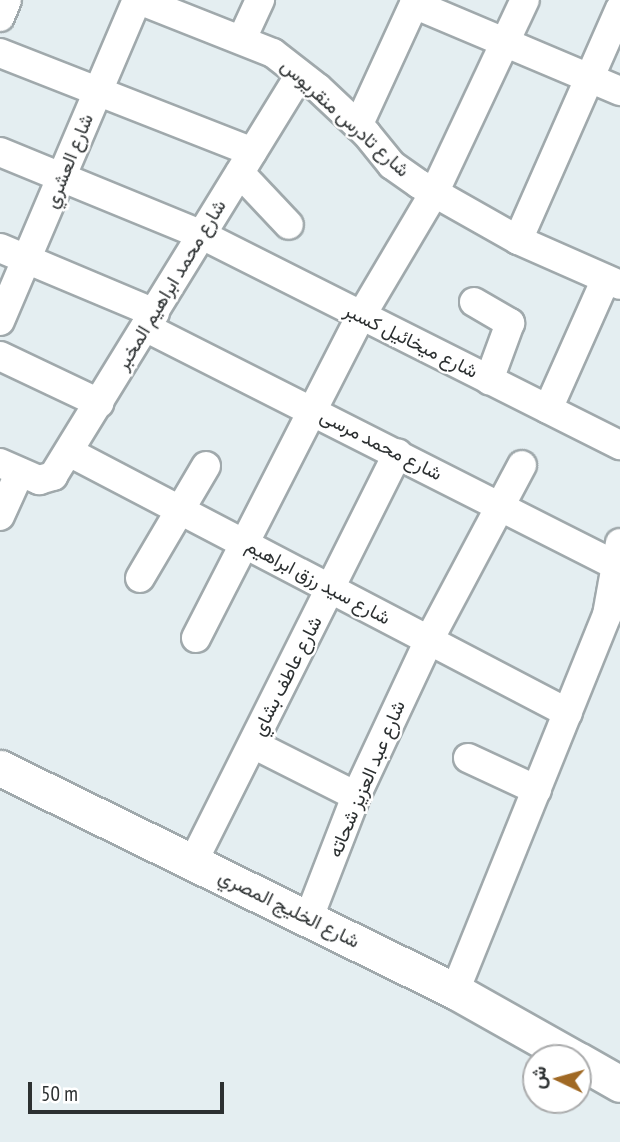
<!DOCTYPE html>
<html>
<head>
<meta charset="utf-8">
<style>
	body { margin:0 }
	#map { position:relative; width:620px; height:1142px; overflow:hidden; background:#e4eef1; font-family:"PT Sans Narrow",Vazirmatn,sans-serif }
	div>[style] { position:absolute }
	.roads { filter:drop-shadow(2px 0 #a0a9ac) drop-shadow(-2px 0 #a0a9ac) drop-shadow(0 2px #a0a9ac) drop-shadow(0 -2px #a0a9ac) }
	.minor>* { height:28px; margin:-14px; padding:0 14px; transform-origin:14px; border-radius:14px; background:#fff }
	.tertiary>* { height:35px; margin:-17.5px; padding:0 17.5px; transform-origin:17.5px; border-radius:17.5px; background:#fff }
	span { translate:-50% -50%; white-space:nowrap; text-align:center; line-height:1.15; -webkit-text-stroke:5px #fff; paint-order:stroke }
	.street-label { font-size:19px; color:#2c3031 }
	.north { position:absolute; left:522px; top:1044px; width:70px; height:70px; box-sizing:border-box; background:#fff; border:2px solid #abacad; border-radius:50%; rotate:275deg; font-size:19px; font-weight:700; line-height:28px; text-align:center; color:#2c3031 }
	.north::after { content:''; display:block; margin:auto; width:24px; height:32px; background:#a06924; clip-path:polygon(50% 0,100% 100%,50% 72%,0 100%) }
	.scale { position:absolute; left:28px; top:1082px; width:196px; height:32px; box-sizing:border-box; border:4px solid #2c3031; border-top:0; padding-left:9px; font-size:21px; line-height:24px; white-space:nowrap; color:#2c3031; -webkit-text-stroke:5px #fff; paint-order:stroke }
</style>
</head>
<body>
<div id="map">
	<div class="roads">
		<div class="minor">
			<div style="left:139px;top:0;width:144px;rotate:21.6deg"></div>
			<div style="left:273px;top:53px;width:57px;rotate:37.9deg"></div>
			<div style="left:318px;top:88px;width:66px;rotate:43.2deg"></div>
			<div style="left:366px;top:133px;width:41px;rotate:50.9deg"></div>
			<div style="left:392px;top:165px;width:33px;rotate:35deg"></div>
			<div style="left:419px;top:184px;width:114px;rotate:29.5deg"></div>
			<div style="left:518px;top:240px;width:111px;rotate:23.8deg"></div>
			<div style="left:414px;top:4px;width:224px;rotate:22.9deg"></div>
			<div style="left:0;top:17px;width:18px;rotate:-68deg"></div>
			<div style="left:242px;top:39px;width:43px;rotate:-65.2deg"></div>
			<div style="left:0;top:53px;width:271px;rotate:21.4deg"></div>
			<div style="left:358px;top:126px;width:139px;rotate:-65.3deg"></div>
			<div style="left:0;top:152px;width:218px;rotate:22.3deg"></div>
			<div style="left:202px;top:235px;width:468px;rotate:26.7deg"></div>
			<div style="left:240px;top:173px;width:71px;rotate:46.7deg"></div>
			<div style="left:518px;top:240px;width:253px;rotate:-66.2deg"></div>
			<div style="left:0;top:248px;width:168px;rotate:22.8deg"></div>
			<div style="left:474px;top:302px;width:42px;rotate:30.3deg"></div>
			<div style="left:510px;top:323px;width:61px;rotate:110.2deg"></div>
			<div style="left:0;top:321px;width:349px;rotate:-66.9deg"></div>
			<div style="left:145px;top:327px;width:527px;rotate:26.86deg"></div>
			<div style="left:0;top:356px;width:110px;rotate:25.4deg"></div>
			<div style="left:548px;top:409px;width:142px;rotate:-66deg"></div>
			<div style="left:69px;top:452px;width:563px;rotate:27.61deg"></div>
			<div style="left:0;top:463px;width:43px;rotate:23.6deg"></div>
			<div style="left:39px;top:480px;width:15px;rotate:-16deg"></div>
			<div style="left:53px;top:476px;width:471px;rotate:-58.4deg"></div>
			<div style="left:0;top:516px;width:48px;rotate:-65.6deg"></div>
			<div style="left:140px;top:578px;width:130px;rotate:-59.5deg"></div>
			<div style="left:196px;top:638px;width:362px;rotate:-62.9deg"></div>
			<div style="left:361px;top:316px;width:143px;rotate:-59.3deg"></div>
			<div style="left:434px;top:193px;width:213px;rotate:-64.8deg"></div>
			<div style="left:253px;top:744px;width:115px;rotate:26.8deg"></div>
			<div style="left:468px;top:758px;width:76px;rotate:24.9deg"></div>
			<div style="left:193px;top:862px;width:457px;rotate:-63.4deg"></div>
			<div style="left:308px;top:920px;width:133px;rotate:-68.8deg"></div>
			<div style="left:356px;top:796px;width:172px;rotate:-64.9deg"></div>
			<div style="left:429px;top:640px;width:198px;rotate:-62deg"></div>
			<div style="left:455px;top:991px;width:406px;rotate:-68deg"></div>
			<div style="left:607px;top:615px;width:73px;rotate:-79.8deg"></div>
		</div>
		<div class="tertiary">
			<div style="left:0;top:768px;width:507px;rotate:26.11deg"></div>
			<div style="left:455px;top:991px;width:137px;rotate:29.4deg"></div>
			<div style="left:578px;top:1060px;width:48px;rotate:29.7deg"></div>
		</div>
	</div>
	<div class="street-label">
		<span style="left:345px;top:118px;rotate:42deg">شارع تادرس منقريوس</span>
		<span style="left:69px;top:161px;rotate:-68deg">شارع العشري</span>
		<span style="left:171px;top:285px;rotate:-59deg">شارع محمد ابراهيم المخبر</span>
		<span style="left:411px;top:341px;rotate:26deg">شارع ميخائيل كسبر</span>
		<span style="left:381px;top:445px;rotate:27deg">شارع محمد مرسى</span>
		<span style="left:318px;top:582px;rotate:28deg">شارع سيد رزق ابراهيم</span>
		<span style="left:287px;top:676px;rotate:-63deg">شارع عاطف بشاي</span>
		<span style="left:367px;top:779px;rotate:-67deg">شارع عبد العزيز شحاته</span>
		<span style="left:289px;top:909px;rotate:26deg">شارع الخليج المصري</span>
	</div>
	<div class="north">ش</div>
	<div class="scale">50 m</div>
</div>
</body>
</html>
